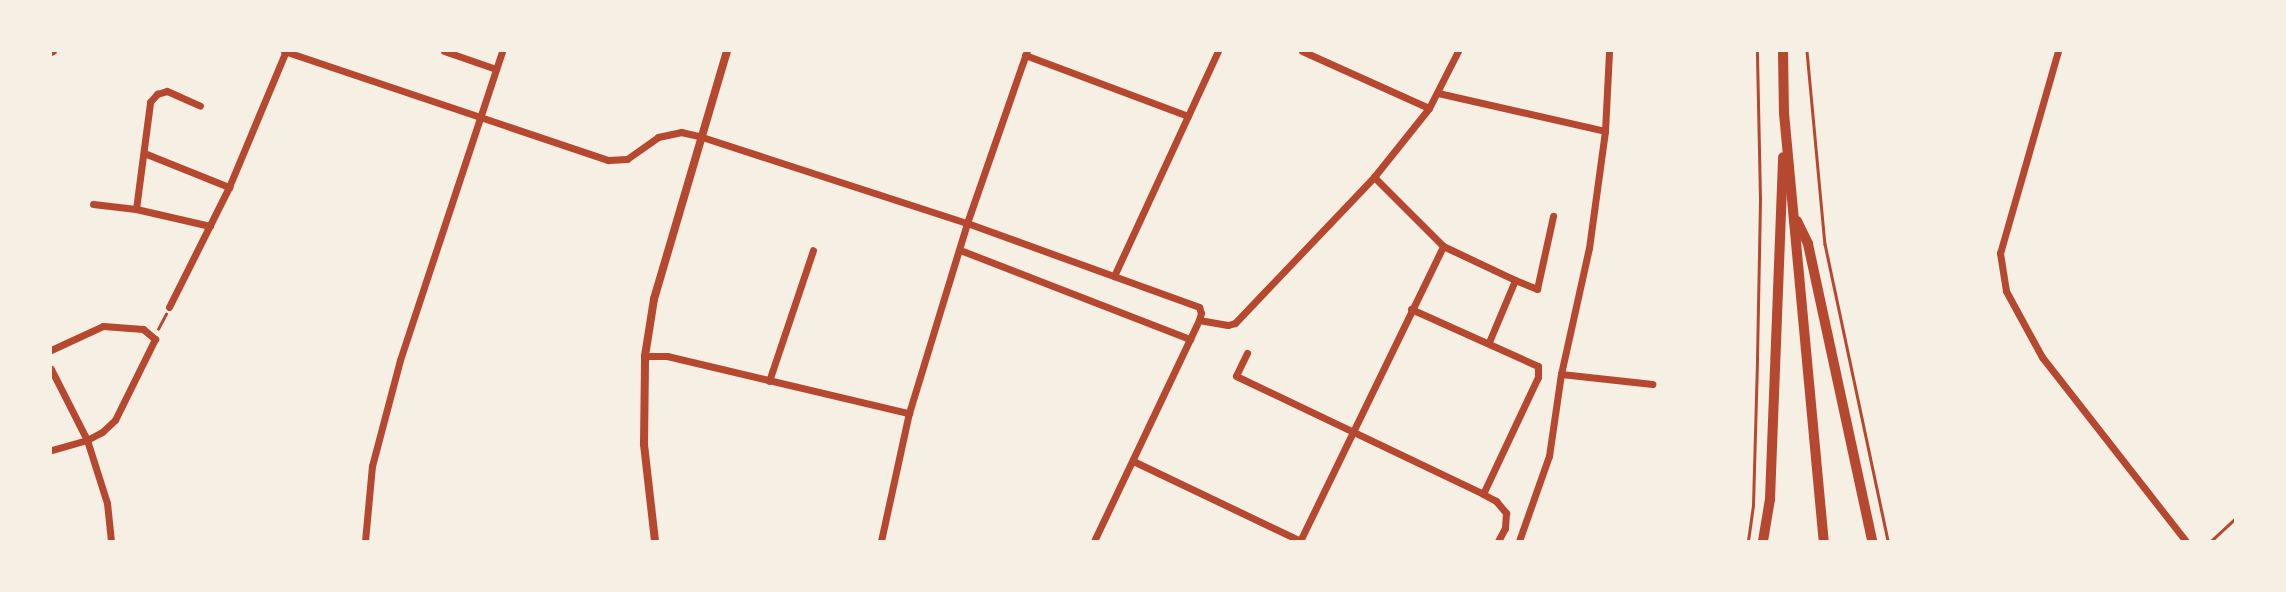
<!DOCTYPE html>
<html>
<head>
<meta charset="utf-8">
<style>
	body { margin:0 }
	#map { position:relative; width:2286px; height:592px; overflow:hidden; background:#f6efe4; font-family:Montserrat,sans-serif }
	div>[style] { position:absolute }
	.path>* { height:2.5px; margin:-1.25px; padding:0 1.25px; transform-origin:1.25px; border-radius:1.25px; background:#b5482f }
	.minor>* { height:7px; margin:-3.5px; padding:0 3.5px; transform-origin:3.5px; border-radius:3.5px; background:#b5482f }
	.tertiary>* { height:8px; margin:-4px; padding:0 4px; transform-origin:4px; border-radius:4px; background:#b5482f }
	.primary>* { height:10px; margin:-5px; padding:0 5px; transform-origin:5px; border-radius:5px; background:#b5482f }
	span { translate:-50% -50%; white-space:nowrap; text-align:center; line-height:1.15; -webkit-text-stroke:7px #f6efe4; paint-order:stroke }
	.frame { position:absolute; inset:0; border:52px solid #f6efe4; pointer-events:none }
</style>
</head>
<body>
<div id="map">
	<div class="path">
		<div style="left:1807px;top:51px;width:194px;rotate:84.7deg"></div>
		<div style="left:1825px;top:244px;width:304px;rotate:78deg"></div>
		<div style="left:158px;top:329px;width:17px;rotate:-62deg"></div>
		<div style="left:1748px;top:541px;width:36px;rotate:-82deg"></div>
		<div style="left:1753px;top:505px;width:147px;rotate:-88.4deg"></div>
		<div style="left:1757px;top:358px;width:159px;rotate:-88.9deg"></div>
		<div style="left:1760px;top:199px;width:148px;rotate:-91.2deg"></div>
		<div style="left:2211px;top:541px;width:33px;rotate:-43deg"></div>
	</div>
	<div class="minor">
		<div style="left:284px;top:51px;width:342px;rotate:18.6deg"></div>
		<div style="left:608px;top:160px;width:19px;rotate:-3deg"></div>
		<div style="left:627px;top:159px;width:38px;rotate:-35deg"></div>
		<div style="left:658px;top:137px;width:24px;rotate:-12deg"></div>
		<div style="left:681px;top:132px;width:22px;rotate:13deg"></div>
		<div style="left:702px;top:137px;width:279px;rotate:18deg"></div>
		<div style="left:967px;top:223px;width:247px;rotate:19.9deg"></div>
		<div style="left:1199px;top:307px;width:6px;rotate:72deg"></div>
		<div style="left:1201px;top:313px;width:7px;rotate:106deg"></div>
		<div style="left:1199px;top:320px;width:245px;rotate:115.4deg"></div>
		<div style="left:444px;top:51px;width:55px;rotate:19.1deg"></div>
		<div style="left:1302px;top:51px;width:139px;rotate:24.2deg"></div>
		<div style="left:2058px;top:51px;width:210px;rotate:106deg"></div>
		<div style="left:2000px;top:253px;width:38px;rotate:81deg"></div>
		<div style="left:2006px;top:291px;width:75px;rotate:61.4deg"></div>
		<div style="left:2042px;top:357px;width:234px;rotate:52deg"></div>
		<div style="left:51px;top:52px;width:2px;rotate:-27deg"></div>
		<div style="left:1025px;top:55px;width:174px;rotate:20.5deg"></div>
		<div style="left:1438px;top:93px;width:171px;rotate:12.8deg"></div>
		<div style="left:144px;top:153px;width:92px;rotate:21.8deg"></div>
		<div style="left:1374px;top:177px;width:98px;rotate:45deg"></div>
		<div style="left:1443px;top:246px;width:80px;rotate:25.3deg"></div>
		<div style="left:93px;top:204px;width:43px;rotate:6.6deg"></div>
		<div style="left:136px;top:209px;width:76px;rotate:12.9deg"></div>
		<div style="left:136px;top:209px;width:108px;rotate:-82.5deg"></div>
		<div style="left:150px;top:102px;width:11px;rotate:-49deg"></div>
		<div style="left:157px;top:94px;width:10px;rotate:-17deg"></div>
		<div style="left:167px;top:91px;width:36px;rotate:24deg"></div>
		<div style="left:960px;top:250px;width:247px;rotate:21.2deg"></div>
		<div style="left:1114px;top:276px;width:248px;rotate:-65.2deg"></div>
		<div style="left:169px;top:307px;width:134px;rotate:-63.4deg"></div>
		<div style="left:229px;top:187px;width:147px;rotate:-67.3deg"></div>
		<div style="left:1411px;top:309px;width:139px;rotate:24.2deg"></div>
		<div style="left:1538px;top:366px;width:11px;rotate:90deg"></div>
		<div style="left:1538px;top:377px;width:129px;rotate:115.2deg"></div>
		<div style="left:1483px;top:494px;width:15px;rotate:28deg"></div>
		<div style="left:1496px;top:501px;width:16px;rotate:50deg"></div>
		<div style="left:1506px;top:513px;width:15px;rotate:94deg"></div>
		<div style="left:1505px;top:528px;width:15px;rotate:118deg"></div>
		<div style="left:1199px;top:320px;width:29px;rotate:10deg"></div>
		<div style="left:1228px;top:325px;width:7px;rotate:-16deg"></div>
		<div style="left:1235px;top:323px;width:202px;rotate:-46.4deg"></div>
		<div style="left:1374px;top:177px;width:88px;rotate:-51.4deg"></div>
		<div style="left:1429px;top:108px;width:64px;rotate:-63deg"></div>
		<div style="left:1489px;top:342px;width:67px;rotate:-67.2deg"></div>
		<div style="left:1515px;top:280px;width:24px;rotate:22deg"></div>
		<div style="left:1537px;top:289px;width:75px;rotate:-77.6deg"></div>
		<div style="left:51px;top:350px;width:57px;rotate:-24.8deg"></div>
		<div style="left:103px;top:326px;width:40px;rotate:4.3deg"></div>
		<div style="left:143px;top:329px;width:16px;rotate:40deg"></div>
		<div style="left:155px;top:339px;width:90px;rotate:116.3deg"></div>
		<div style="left:115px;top:420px;width:18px;rotate:137deg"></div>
		<div style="left:102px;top:432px;width:17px;rotate:152deg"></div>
		<div style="left:87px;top:440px;width:37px;rotate:164deg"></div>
		<div style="left:1247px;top:353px;width:25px;rotate:116deg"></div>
		<div style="left:1236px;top:376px;width:274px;rotate:25.5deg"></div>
		<div style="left:645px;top:356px;width:22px"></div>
		<div style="left:667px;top:356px;width:249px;rotate:13.3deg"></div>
		<div style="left:51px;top:369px;width:80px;rotate:63.1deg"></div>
		<div style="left:87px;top:440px;width:66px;rotate:72.4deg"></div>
		<div style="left:107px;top:503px;width:38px;rotate:84deg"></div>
		<div style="left:1561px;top:374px;width:92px;rotate:6.3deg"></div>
		<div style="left:769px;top:381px;width:138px;rotate:-71.4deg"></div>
		<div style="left:1133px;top:461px;width:186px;rotate:25.5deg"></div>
		<div style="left:365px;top:541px;width:75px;rotate:-84.7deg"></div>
		<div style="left:372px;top:466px;width:110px;rotate:-75.2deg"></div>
		<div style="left:400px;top:360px;width:325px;rotate:-71.7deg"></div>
		<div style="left:881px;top:541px;width:131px;rotate:-77.7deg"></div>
		<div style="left:909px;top:413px;width:199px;rotate:-73deg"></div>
		<div style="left:967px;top:223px;width:182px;rotate:-70.8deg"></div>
		<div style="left:1300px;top:541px;width:328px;rotate:-64.1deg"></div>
		<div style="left:1519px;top:541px;width:90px;rotate:-70.6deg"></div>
		<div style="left:1549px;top:456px;width:83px;rotate:-81.7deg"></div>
		<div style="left:1561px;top:374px;width:129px;rotate:-77.5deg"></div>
		<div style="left:1589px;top:248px;width:118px;rotate:-82.2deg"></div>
		<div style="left:1605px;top:131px;width:80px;rotate:-87.1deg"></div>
	</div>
	<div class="tertiary">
		<div style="left:655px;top:541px;width:98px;rotate:-96.5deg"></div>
		<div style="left:644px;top:444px;width:88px;rotate:-89.3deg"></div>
		<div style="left:645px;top:356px;width:58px;rotate:-81deg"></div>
		<div style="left:654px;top:299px;width:259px;rotate:-73.6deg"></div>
	</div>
	<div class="primary">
		<div style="left:1783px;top:51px;width:62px;rotate:89.1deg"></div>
		<div style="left:1784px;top:113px;width:430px;rotate:84.7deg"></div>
		<div style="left:1797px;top:221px;width:25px;rotate:64deg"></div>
		<div style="left:1808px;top:244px;width:304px;rotate:77.8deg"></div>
		<div style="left:1763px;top:541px;width:43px;rotate:-80.5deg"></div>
		<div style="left:1770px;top:499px;width:342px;rotate:-87.8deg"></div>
	</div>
	<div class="frame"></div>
</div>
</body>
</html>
